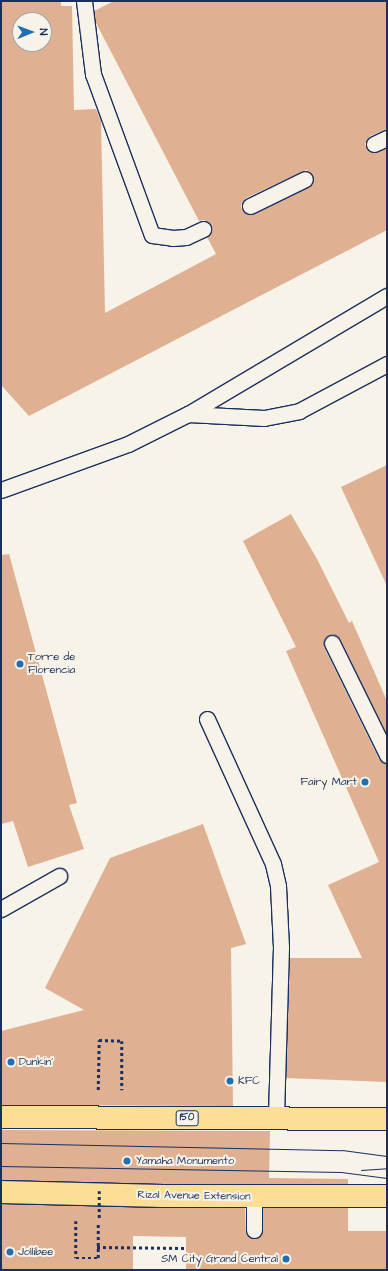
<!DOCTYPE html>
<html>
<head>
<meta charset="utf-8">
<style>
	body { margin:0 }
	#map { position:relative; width:388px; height:1271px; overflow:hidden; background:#f7f3e8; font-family:"Architects Daughter",sans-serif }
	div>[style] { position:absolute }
	.building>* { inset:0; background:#e0b092 }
	.path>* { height:2.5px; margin-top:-1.25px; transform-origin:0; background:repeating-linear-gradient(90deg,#1b2f5e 0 3px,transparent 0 6px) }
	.roads { filter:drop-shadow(1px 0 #1b2f5e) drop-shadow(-1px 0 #1b2f5e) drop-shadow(0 1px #1b2f5e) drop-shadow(0 -1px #1b2f5e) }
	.lane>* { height:15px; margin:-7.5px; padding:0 7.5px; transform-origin:7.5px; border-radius:7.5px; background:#f7f3e8 }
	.primary>* { height:22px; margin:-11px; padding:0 11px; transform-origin:11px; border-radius:11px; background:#fcde96 }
	.tram>* { height:1px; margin:-0.5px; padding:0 0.5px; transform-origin:0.5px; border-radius:0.5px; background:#1b2f5e }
	.path-bridge>* { height:2.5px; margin-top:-1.25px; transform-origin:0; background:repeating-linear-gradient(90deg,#1b2f5e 0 3px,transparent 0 6px) }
	.dots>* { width:11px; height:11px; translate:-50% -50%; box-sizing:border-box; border:2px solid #f7f3e8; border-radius:50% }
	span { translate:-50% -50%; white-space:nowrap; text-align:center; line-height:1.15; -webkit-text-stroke:4px #f7f3e8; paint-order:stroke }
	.shield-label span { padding:1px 3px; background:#f7f3e8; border:1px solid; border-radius:3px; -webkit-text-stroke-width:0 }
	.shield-label { font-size:10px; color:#1b2f5e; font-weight:700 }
	.poi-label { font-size:11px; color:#1b2f5e }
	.left { translate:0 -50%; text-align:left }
	.right { translate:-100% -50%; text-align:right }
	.street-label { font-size:11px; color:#1b2f5e }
	.frame { position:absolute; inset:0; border:2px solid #1b2f5e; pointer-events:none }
	.north { position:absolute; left:12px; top:12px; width:40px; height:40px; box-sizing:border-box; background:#f7f3e8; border:1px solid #9fa5b1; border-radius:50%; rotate:89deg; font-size:11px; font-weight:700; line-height:16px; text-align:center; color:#1b2f5e }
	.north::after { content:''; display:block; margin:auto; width:14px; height:18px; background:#1f6fb2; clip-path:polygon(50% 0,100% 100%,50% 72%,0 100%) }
</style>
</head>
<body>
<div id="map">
	<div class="building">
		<div style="clip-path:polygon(evenodd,1px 1px,61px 1px,61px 6px,72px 6px,74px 110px,96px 109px,101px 121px,105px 313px,216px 254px,207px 237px,212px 230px,211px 225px,204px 220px,199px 221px,95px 21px,94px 11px,114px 1px,387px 1px,387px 129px,370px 136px,365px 144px,369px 151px,373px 153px,387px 148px,387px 230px,29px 416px,1px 385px,1px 1px,20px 20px,44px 20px,44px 44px,20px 44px,20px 20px,1px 1px,306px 170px,310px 172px,314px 179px,309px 187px,254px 214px,249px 215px,242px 210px,241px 205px,246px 198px,306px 170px)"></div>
		<div style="clip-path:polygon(387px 465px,387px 586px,341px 487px)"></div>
		<div style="clip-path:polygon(291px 514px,317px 559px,349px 623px,352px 621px,387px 701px,387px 735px,340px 639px,333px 634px,325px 638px,324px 647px,379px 759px,387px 764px,387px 1082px,286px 1078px,290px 958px,362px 958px,328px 885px,379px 862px,286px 651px,296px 647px,243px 541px)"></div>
		<div style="clip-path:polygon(9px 554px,77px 803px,69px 805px,84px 849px,28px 867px,13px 821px,1px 824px,1px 555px)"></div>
		<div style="clip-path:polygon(203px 824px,246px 944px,231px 948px,233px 1106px,1px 1105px,1px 1031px,84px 1010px,45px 988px,110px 858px)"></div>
		<div style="clip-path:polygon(1px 1130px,270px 1131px,269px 1178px,348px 1179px,348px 1184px,163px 1184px,1px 1180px)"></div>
		<div style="clip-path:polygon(1px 1204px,245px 1208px,246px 1234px,254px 1239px,262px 1234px,263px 1208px,348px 1208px,348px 1231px,387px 1231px,387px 1270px,186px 1270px,186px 1237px,133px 1236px,133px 1270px,1px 1270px)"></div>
	</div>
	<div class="path">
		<div style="left:98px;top:1090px;width:50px;rotate:-88.9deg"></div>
		<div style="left:99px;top:1040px;width:23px;rotate:2deg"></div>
		<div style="left:122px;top:1041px;width:49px;rotate:90deg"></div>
		<div style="left:76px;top:1221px;width:37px;rotate:90deg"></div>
		<div style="left:76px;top:1258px;width:22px"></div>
		<div style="left:98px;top:1258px;width:36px;rotate:-90deg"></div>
		<div style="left:97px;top:1247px;width:89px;rotate:0.6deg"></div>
	</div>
	<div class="roads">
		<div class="lane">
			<div style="left:84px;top:1px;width:74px;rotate:83deg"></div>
			<div style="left:93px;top:74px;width:171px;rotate:69.9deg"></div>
			<div style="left:152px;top:235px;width:21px;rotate:8deg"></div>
			<div style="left:173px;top:238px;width:13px;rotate:-4deg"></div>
			<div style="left:186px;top:237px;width:19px;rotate:-25deg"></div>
			<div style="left:374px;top:144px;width:14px;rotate:-25deg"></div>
			<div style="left:250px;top:206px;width:61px;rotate:-26.1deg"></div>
			<div style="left:188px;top:414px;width:76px;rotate:3deg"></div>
			<div style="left:264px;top:418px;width:36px;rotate:-11deg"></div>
			<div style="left:299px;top:411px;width:100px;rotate:-28.1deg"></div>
			<div style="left:1px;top:490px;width:135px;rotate:-19.9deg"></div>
			<div style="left:128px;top:444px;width:67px;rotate:-26.6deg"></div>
			<div style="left:188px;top:414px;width:231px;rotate:-30.7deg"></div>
			<div style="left:332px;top:643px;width:125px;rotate:63.8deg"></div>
			<div style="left:207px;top:719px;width:159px;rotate:65.5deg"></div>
			<div style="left:273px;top:864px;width:23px;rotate:77deg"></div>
			<div style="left:278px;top:886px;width:61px;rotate:87.2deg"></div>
			<div style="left:281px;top:947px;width:172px;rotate:91.7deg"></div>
			<div style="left:1px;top:909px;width:67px;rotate:-29.6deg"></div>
			<div style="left:254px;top:1197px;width:33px;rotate:90deg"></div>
		</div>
		<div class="primary">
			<div style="left:1px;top:1117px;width:386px;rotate:0.3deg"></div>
			<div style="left:1px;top:1192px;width:162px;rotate:1.4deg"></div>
			<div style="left:163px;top:1196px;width:224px"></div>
		</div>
	</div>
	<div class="tram">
		<div style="left:1px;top:1143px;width:341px;rotate:1.2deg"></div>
		<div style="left:342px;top:1150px;width:45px;rotate:7.6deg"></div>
		<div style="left:1px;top:1166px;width:340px;rotate:1deg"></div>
		<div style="left:341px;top:1172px;width:46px;rotate:7.4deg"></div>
		<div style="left:361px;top:1170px;width:26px;rotate:-4deg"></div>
	</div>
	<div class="path-bridge">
		<div style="left:99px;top:1218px;width:27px;rotate:-90deg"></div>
	</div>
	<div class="dots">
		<div style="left:20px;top:664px;background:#1f6fb2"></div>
		<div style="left:365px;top:782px;background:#1f6fb2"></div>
		<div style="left:11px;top:1062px;background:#1f6fb2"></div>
		<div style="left:230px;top:1081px;background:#1f6fb2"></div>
		<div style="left:127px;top:1161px;background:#1f6fb2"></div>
		<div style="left:10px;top:1252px;background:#1f6fb2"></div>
		<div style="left:286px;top:1259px;background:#1f6fb2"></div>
	</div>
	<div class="shield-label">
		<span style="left:187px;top:1118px">150</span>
	</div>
	<div class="poi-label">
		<span class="left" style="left:28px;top:664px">Torre de<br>Florencia</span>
		<span class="right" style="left:357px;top:782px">Fairy Mart</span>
		<span class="left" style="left:19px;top:1062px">Dunkin'</span>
		<span class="left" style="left:238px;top:1081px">KFC</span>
		<span class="left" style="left:136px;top:1161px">Yamaha Monumento</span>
		<span class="left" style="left:18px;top:1252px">Jollibee</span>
		<span class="right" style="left:278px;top:1259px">SM City Grand Central</span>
	</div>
	<div class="street-label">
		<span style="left:194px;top:1196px;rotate:1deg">Rizal Avenue Extension</span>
	</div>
	<div class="frame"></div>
	<div class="north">N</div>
</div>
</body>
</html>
